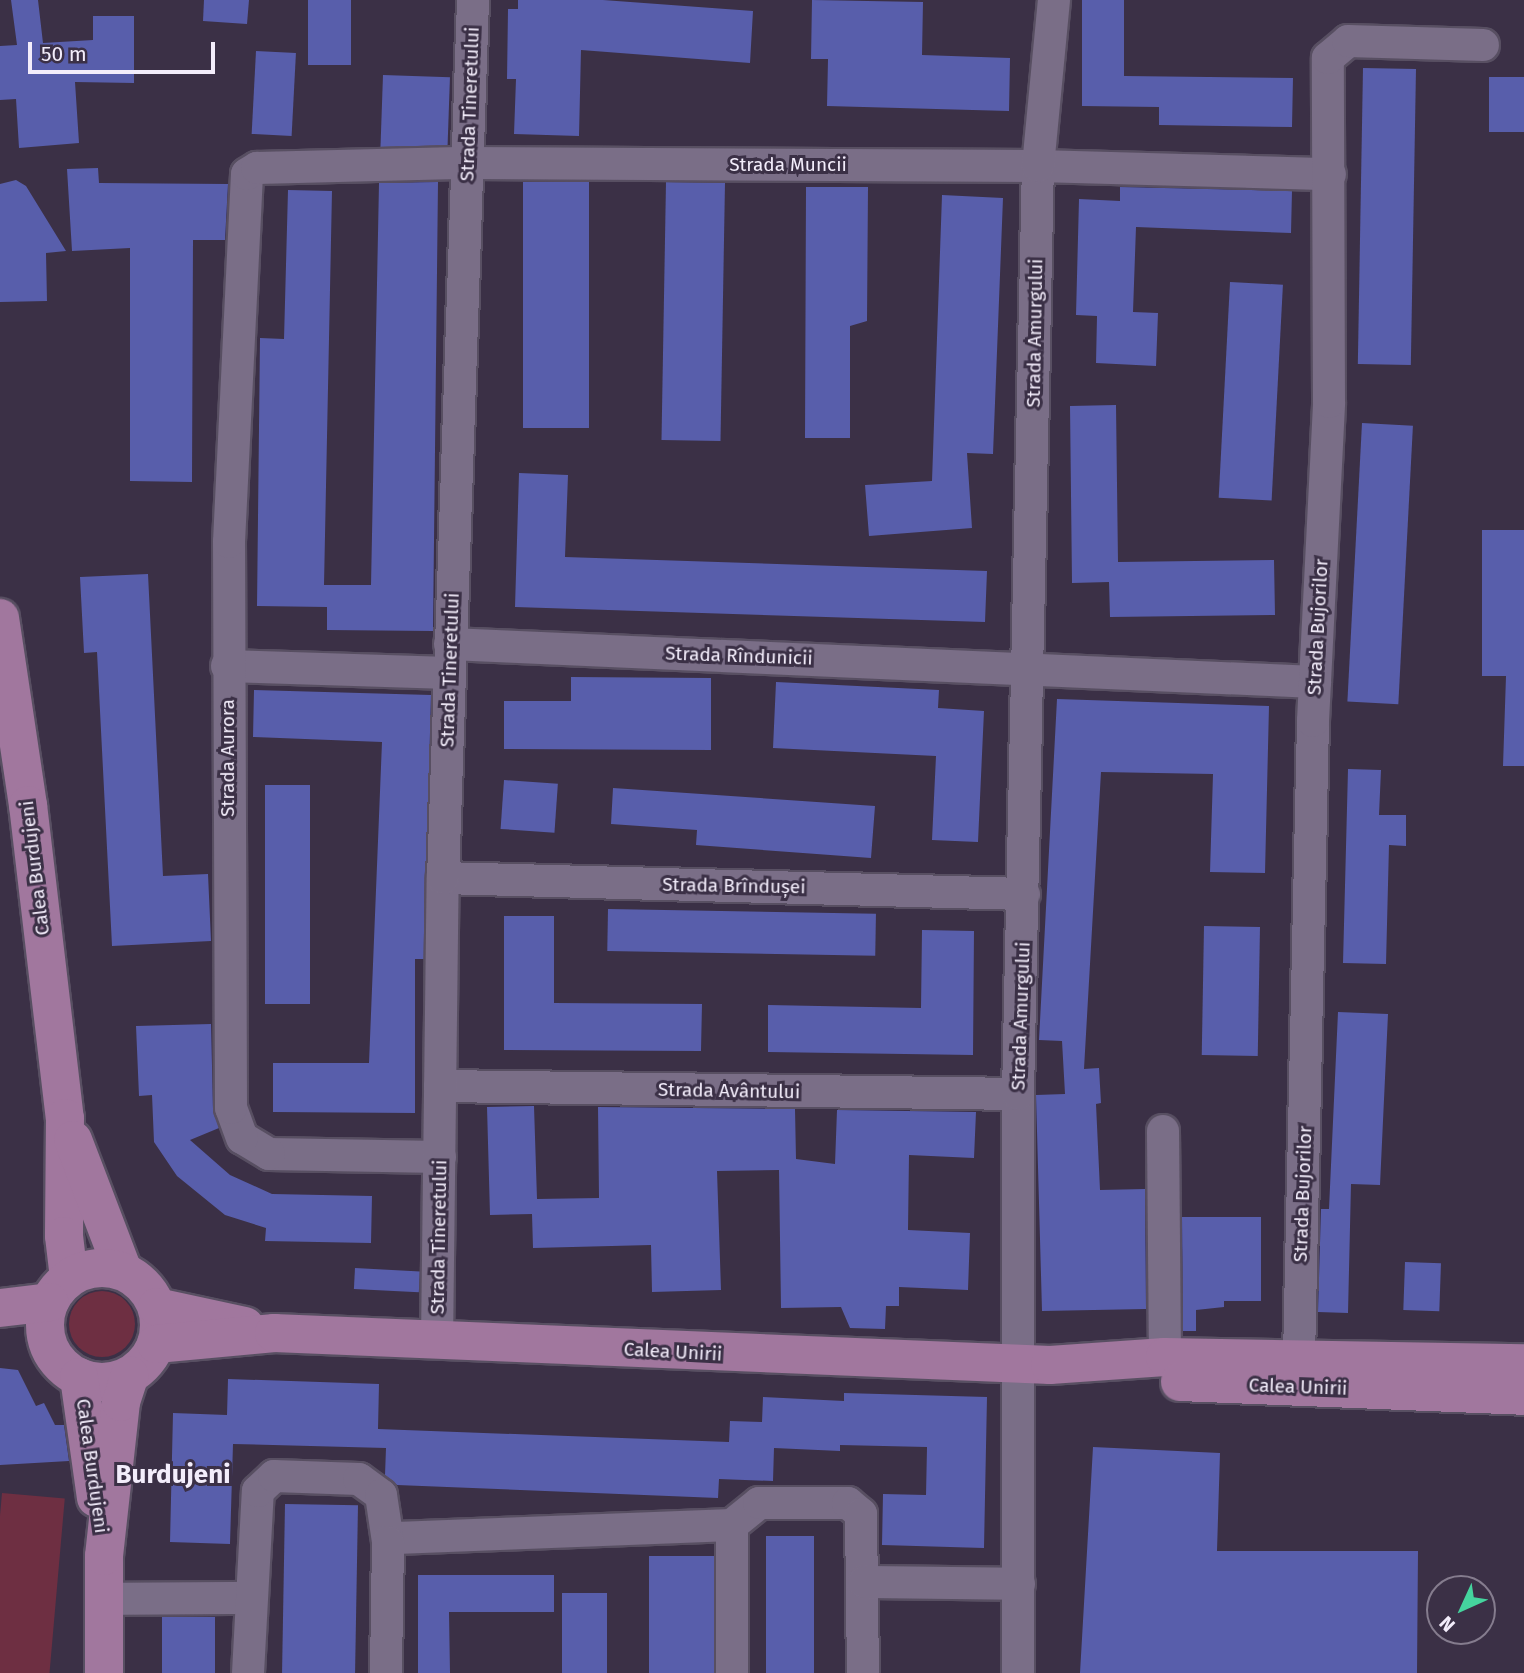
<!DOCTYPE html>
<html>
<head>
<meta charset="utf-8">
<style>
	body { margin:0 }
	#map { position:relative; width:1524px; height:1673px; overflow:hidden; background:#3b3046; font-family:"Fira Sans",sans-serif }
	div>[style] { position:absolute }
	.green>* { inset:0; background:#6e2f42; transform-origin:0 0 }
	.round { border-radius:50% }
	.building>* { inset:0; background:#585eab; transform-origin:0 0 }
	.roads { filter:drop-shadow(2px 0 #584f62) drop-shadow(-2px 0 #584f62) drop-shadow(0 2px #584f62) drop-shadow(0 -2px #584f62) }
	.minor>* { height:32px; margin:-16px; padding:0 16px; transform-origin:16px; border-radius:16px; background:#7a6e87 }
	.major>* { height:38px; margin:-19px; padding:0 19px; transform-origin:19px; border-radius:19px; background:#a1779e }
	.major>.ring { margin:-19px; padding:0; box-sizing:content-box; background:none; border:38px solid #a1779e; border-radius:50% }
	span { translate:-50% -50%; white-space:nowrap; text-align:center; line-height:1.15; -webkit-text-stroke:6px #3b3046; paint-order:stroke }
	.street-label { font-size:19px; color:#f3edfb }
	.district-label { font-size:26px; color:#f3edfb; font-weight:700 }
	.north { position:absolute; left:1426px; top:1575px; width:70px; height:70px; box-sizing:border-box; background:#3b3046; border:2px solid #857c8e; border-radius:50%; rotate:225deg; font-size:19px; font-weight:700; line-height:28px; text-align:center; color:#f3edfb }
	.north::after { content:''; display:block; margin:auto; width:24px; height:32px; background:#45d49e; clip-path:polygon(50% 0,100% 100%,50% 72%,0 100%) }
	.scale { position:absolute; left:28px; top:42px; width:187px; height:32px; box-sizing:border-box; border:4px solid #f3edfb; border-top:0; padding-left:9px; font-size:21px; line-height:24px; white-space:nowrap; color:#f3edfb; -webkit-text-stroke:5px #3b3046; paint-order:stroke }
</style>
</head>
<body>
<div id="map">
	<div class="green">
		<div class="round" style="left:69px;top:1291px;width:66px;height:66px"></div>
		<div style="left:2px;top:1493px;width:63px;height:180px;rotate:5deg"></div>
	</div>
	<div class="building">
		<div style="clip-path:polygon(11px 0,38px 0,43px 43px,93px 40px,93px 16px,134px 16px,134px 83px,75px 82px,79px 143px,19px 148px,16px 99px,0 100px,0 46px,17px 45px)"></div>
		<div style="clip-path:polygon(204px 0,249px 0,247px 24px,203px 21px)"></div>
		<div style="left:308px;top:0;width:43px;height:65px"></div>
		<div style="clip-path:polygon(518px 0,603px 0,753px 11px,750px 63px,581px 50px,579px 136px,514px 134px,516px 79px,507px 79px,508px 9px,518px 9px)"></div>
		<div style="clip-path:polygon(812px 0,923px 2px,922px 55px,1010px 58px,1009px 111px,827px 106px,828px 59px,811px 59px)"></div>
		<div style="clip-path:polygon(1082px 0,1124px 0,1124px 76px,1293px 78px,1292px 127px,1159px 125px,1159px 107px,1082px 106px)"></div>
		<div style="left:256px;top:51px;width:40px;height:83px;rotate:3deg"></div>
		<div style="left:1363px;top:68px;width:53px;height:296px;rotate:1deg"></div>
		<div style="left:383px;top:75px;width:67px;height:72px;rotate:2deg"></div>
		<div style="left:1524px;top:77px;width:55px;height:35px;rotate:90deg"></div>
		<div style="clip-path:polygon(98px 168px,99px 183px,228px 184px,225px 240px,193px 240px,192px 482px,130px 481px,130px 248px,72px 251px,67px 169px)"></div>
		<div style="clip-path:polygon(16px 180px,26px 186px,66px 251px,46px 253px,47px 301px,0 302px,0 184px)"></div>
		<div style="clip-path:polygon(438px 182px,433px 631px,327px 630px,327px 607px,257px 606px,260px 338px,284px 339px,288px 190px,332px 191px,324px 585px,371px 585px,379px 183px)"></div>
		<div style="left:523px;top:182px;width:66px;height:246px"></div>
		<div style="left:666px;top:182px;width:59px;height:258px;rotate:1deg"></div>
		<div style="clip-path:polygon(806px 187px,868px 187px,867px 321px,850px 326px,850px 438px,805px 438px)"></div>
		<div style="clip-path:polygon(1120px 187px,1292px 191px,1291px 233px,1136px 227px,1133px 312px,1158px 313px,1156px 366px,1096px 363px,1097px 316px,1076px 315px,1079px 199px,1120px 201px)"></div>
		<div style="clip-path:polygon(942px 195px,1003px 198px,993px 454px,967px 453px,972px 528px,869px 536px,865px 485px,932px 481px)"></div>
		<div style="left:1230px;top:282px;width:53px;height:216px;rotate:3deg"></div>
		<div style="clip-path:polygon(1116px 405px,1118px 562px,1274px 560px,1275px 615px,1110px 617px,1109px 582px,1072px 583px,1070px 406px)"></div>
		<div style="left:1362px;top:423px;width:51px;height:279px;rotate:3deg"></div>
		<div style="clip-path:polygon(519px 473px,568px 475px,565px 557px,987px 571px,985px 622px,515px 607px)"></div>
		<div style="clip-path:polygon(1482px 530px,1524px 530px,1524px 766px,1503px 766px,1506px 676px,1482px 676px)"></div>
		<div style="clip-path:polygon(148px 574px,163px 876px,208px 874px,211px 941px,112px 946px,97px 652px,84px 653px,80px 577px)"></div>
		<div style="clip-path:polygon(571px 677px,711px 678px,711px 750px,504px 749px,504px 701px,571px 701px)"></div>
		<div style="clip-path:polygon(776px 682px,939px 690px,938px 708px,984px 711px,978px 842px,932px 840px,936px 756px,773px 748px)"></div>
		<div style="clip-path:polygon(254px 690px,431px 695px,424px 959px,415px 959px,415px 1113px,273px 1112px,273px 1063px,369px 1063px,382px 742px,253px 737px)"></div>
		<div style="clip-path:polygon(1057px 699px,1269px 706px,1265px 873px,1210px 872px,1213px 774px,1101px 772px,1084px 1069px,1099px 1068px,1101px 1103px,1096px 1104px,1100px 1190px,1145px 1189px,1146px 1309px,1042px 1311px,1036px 1095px,1065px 1094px,1062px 1041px,1039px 1040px)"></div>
		<div style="clip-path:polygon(1348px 769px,1381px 770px,1379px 815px,1406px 815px,1406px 846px,1389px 845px,1386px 964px,1343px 963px)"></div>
		<div style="left:504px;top:780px;width:54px;height:49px;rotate:4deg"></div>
		<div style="left:265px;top:785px;width:45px;height:219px"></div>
		<div style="clip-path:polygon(613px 788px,875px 806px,871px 858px,696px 845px,697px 830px,611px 824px)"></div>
		<div style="left:608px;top:909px;width:268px;height:42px;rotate:1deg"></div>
		<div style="clip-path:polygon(504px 916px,554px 916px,554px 1003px,702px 1004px,701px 1051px,504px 1050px)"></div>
		<div style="left:1204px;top:926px;width:56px;height:129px;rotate:1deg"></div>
		<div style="clip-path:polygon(922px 930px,974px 931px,973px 1055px,768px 1052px,768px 1005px,921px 1008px)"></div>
		<div style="clip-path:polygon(1338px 1012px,1388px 1014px,1380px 1185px,1351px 1184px,1348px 1313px,1318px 1312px,1321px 1209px,1329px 1209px)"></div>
		<div style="clip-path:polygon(211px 1024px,213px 1108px,219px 1128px,190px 1140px,230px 1175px,272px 1194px,372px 1196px,371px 1243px,265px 1241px,266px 1228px,225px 1215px,177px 1176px,154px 1142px,152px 1095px,139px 1096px,136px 1026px)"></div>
		<div style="clip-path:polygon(534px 1106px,537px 1199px,599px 1198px,598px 1107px,795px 1109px,796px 1159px,835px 1164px,837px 1110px,976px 1112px,974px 1158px,909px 1155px,908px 1230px,970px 1233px,968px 1290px,899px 1287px,899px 1306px,886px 1306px,885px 1329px,850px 1328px,841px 1307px,781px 1308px,779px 1170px,717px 1171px,721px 1290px,652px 1292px,651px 1245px,533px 1248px,532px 1214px,490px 1215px,487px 1107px)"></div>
		<div style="clip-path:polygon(1182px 1217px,1261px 1217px,1261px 1301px,1224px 1301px,1224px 1307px,1196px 1310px,1196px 1331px,1183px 1331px)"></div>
		<div style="left:1405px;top:1262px;width:36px;height:48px;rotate:2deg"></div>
		<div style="left:355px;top:1268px;width:65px;height:21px;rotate:3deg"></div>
		<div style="clip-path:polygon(0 1368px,18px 1370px,36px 1406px,44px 1403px,55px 1425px,64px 1425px,69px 1461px,0 1465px)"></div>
		<div style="clip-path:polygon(228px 1379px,379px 1384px,378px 1429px,729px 1442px,730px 1421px,762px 1422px,763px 1397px,844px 1401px,844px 1393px,987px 1397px,984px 1548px,882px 1545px,883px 1494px,926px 1495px,927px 1447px,840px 1445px,840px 1451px,774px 1448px,773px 1481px,719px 1479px,718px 1498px,397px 1485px,385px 1475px,386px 1448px,233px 1444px,230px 1544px,170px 1542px,173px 1413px,227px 1415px)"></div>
		<div style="clip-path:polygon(1093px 1447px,1220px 1453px,1217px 1551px,1418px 1551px,1417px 1673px,1080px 1673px)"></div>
		<div style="left:285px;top:1504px;width:73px;height:169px;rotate:1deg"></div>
		<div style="left:814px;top:1536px;width:137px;height:48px;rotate:90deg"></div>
		<div style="left:714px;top:1556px;width:117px;height:65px;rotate:90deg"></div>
		<div style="clip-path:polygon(418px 1575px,554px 1575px,554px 1612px,449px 1612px,450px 1673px,418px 1673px)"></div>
		<div style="left:562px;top:1593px;width:45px;height:80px"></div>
		<div style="left:162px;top:1617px;width:53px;height:56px"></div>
	</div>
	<div class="roads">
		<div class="minor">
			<div style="left:450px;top:644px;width:866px;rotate:2.52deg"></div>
			<div style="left:227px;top:666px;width:222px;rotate:1.8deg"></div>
			<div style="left:443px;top:878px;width:581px;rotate:1.58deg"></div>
			<div style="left:440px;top:1086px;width:578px;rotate:0.79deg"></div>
			<div style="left:1163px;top:1131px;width:226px;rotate:89.5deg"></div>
			<div style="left:440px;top:1157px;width:171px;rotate:-179deg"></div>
			<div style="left:269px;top:1154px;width:31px;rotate:-149deg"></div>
			<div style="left:242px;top:1138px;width:32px;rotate:-110deg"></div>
			<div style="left:231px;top:1108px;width:566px;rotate:-90.2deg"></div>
			<div style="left:229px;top:542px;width:368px;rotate:-87.2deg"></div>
			<div style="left:247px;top:174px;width:12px;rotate:-31deg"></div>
			<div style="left:257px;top:168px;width:211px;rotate:-1.4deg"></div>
			<div style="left:468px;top:163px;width:570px;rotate:0.3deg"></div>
			<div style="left:1038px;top:166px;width:292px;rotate:1.6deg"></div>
			<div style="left:437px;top:1341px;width:463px;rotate:-89.3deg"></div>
			<div style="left:443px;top:878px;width:879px;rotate:-88.04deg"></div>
			<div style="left:1299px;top:1358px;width:637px;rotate:-88.74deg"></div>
			<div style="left:1313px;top:721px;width:319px;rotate:-87.1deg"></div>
			<div style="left:1329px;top:402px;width:344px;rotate:-90.2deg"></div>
			<div style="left:1328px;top:58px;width:26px;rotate:-40deg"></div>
			<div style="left:1348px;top:41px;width:135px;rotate:1.7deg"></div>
			<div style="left:388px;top:1542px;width:9px;rotate:-27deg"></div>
			<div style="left:396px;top:1538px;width:336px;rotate:-2.2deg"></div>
			<div style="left:732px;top:1525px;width:35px;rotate:-39deg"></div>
			<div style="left:759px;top:1503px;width:89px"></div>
			<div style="left:848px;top:1503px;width:17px;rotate:40deg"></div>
			<div style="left:861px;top:1514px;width:159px;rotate:89.3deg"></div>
			<div style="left:864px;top:1582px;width:155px;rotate:0.7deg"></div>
			<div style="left:104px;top:1599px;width:146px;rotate:-0.4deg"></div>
			<div style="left:248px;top:1673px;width:182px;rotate:-86.9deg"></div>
			<div style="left:258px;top:1491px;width:22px;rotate:-43deg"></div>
			<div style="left:274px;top:1476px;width:85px;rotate:2deg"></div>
			<div style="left:359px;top:1479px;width:27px;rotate:36deg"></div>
			<div style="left:381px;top:1495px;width:48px;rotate:81.5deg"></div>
			<div style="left:388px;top:1542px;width:131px;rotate:90.9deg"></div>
			<div style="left:732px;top:1673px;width:148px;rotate:-90deg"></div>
			<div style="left:1018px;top:1673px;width:579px;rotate:-90deg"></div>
			<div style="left:1018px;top:1094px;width:928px;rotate:-88.77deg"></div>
			<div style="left:1038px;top:166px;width:167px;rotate:-84.5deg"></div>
		</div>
		<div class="major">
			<div style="left:0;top:618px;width:189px;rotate:81.5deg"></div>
			<div style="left:28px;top:805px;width:315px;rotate:83.3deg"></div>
			<div style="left:65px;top:1118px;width:118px;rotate:90.5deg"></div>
			<div style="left:64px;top:1236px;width:42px;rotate:83.2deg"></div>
			<div style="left:73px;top:1140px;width:140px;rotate:69.1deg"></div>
			<div class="ring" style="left:45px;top:1268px;width:76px;height:76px"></div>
			<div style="left:157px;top:1307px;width:90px;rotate:12.2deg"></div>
			<div style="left:0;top:1308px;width:50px;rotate:-6.8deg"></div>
			<div style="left:156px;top:1344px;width:119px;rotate:-5.3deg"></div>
			<div style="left:274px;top:1333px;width:777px;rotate:2.36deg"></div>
			<div style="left:1050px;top:1365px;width:115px;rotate:-4deg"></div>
			<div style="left:1165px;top:1357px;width:359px;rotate:1deg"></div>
			<div style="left:79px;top:1377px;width:122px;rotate:82deg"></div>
			<div style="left:1180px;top:1382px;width:344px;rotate:2.3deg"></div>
			<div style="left:104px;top:1673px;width:117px;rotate:-90deg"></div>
			<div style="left:104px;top:1556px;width:155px;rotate:-83.7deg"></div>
			<div style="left:121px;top:1402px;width:28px;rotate:-72deg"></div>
		</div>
	</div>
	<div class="street-label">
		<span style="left:470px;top:104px;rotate:-88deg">Strada Tineretului</span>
		<span style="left:788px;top:165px">Strada Muncii</span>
		<span style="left:1035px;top:333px;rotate:-89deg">Strada Amurgului</span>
		<span style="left:1318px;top:627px;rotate:-87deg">Strada Bujorilor</span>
		<span style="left:739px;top:656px;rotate:2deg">Strada Rîndunicii</span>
		<span style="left:450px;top:670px;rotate:-88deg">Strada Tineretului</span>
		<span style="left:228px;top:758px;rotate:-90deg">Strada Aurora</span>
		<span style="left:35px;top:868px;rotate:-97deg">Calea Burdujeni</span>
		<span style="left:734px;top:886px;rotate:1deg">Strada Brîndușei</span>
		<span style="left:1021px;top:1016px;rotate:-88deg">Strada Amurgului</span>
		<span style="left:729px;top:1091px;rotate:1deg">Strada Avântului</span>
		<span style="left:1303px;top:1194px;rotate:-88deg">Strada Bujorilor</span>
		<span style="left:439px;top:1237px;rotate:-89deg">Strada Tineretului</span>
		<span style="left:673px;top:1352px;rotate:3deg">Calea Unirii</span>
		<span style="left:1298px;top:1387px;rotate:2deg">Calea Unirii</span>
		<span style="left:92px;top:1466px;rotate:82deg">Calea Burdujeni</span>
	</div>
	<div class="district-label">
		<span style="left:173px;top:1475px">Burdujeni</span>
	</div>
	<div class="north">N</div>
	<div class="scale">50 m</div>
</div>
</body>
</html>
